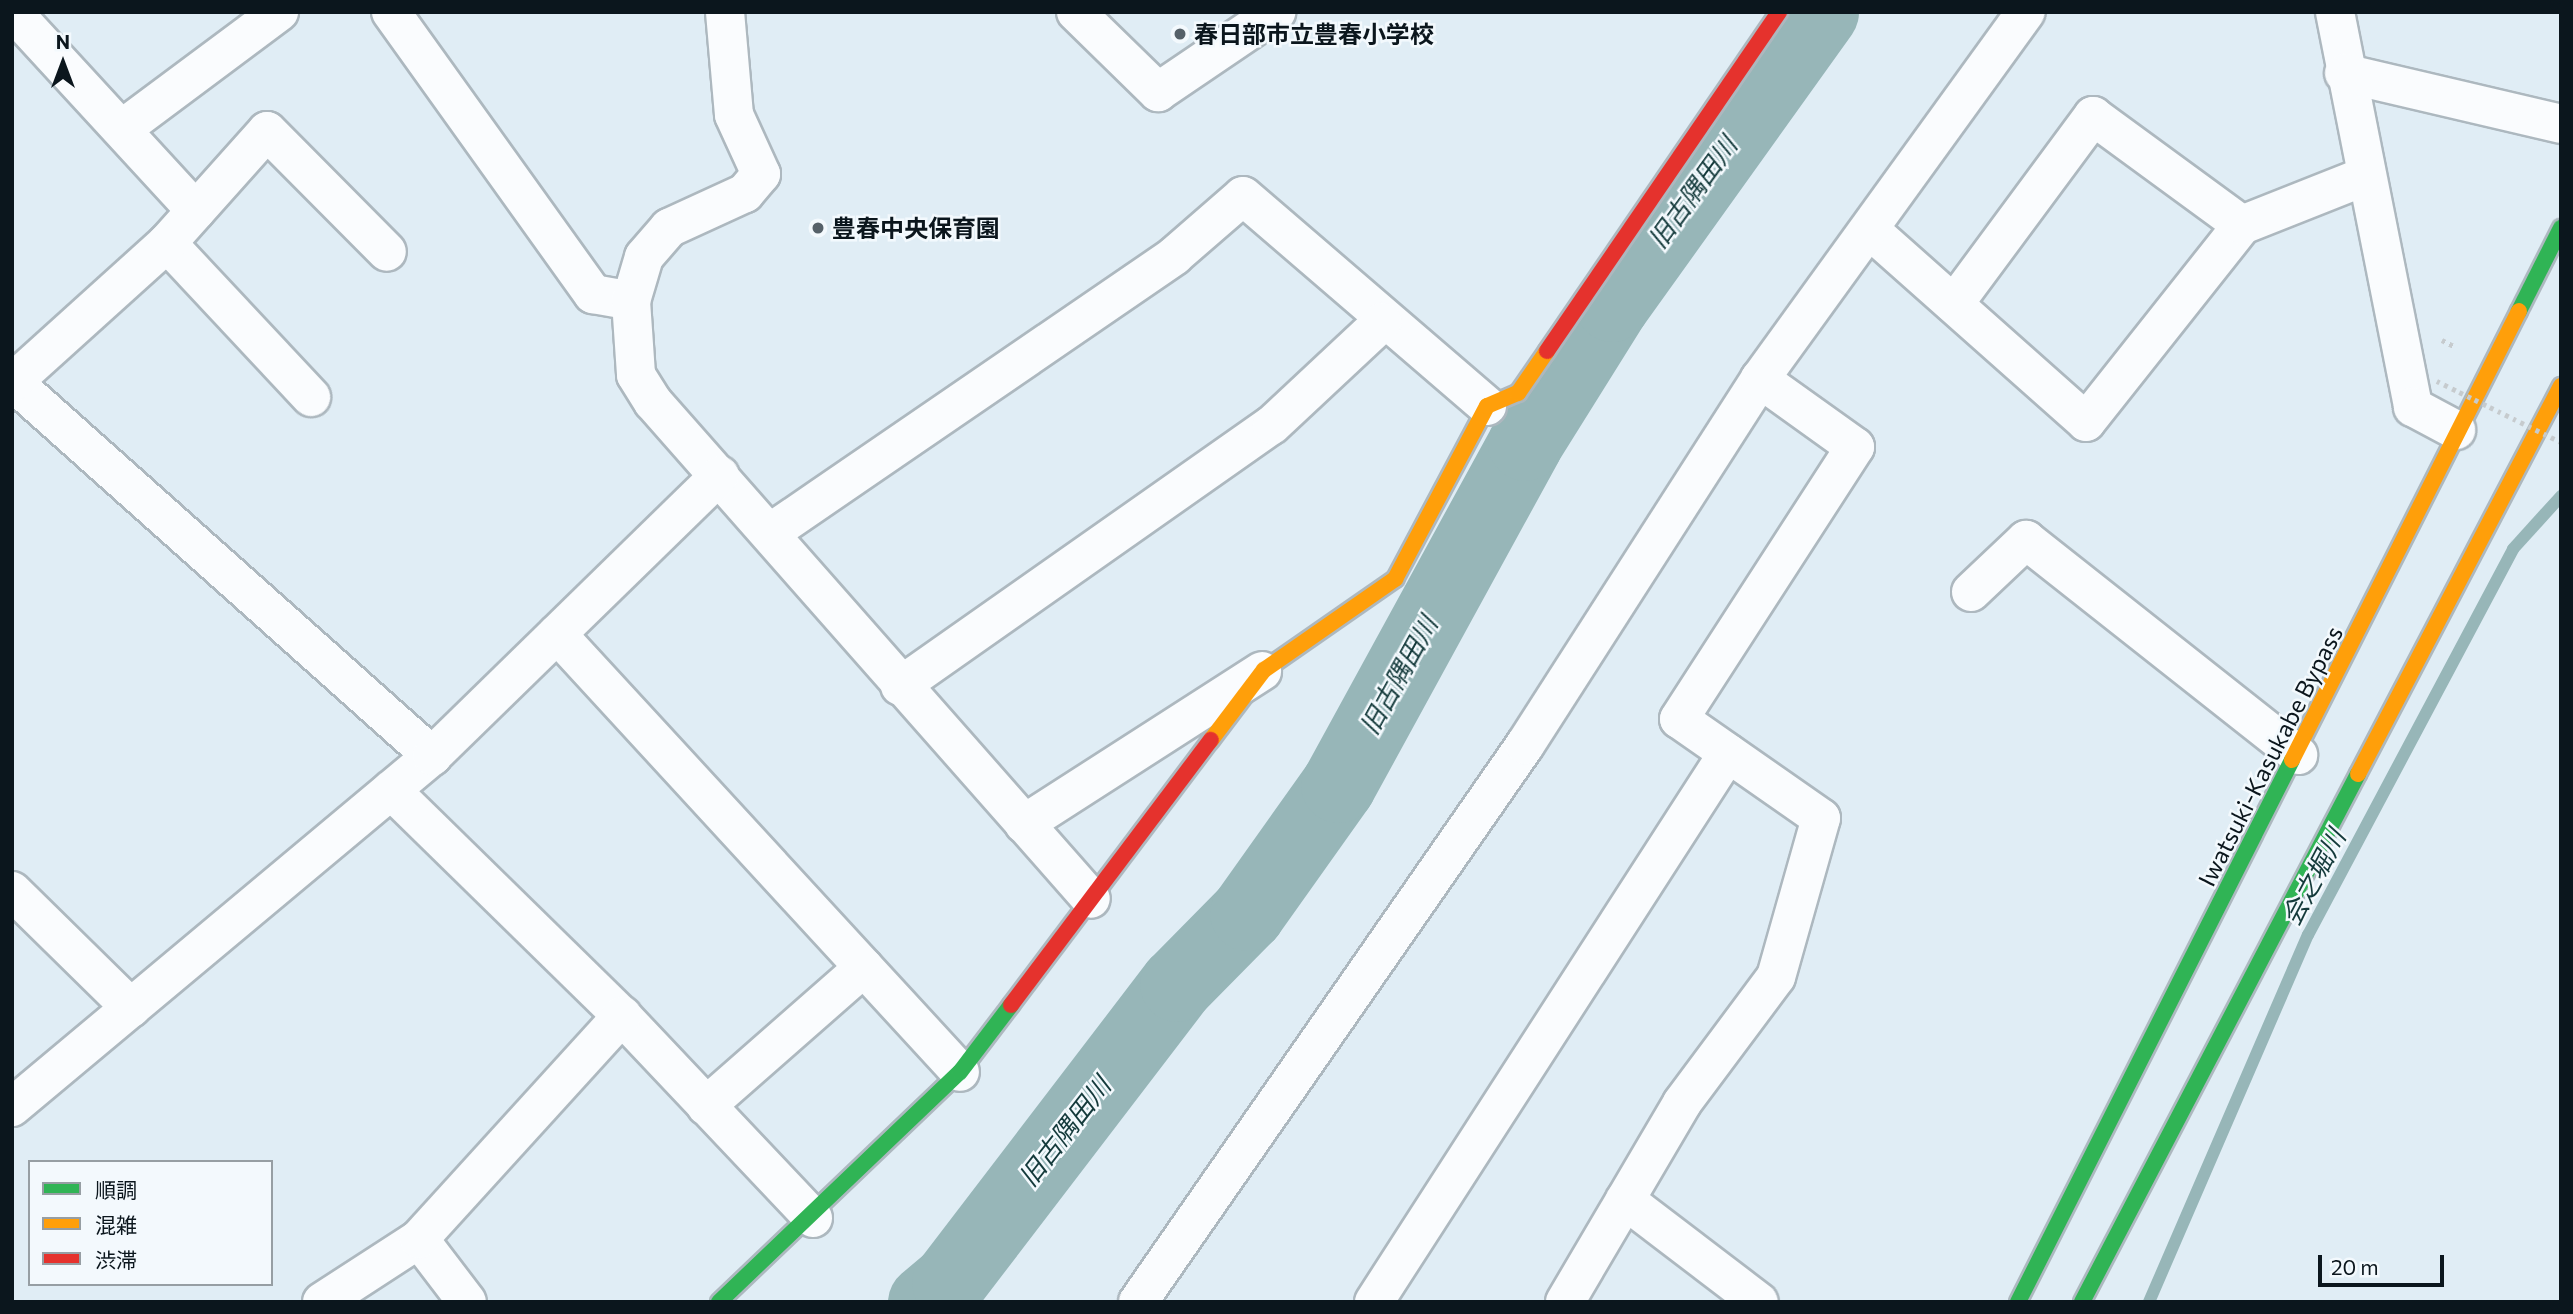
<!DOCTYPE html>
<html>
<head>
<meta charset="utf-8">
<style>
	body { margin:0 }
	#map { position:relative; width:2573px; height:1314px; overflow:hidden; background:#e0edf5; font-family:Commissioner,"Noto Sans JP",sans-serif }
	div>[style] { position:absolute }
	.stream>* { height:12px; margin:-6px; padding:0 6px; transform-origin:6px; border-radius:6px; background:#97b6b8 }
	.river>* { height:75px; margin:-37.5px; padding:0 37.5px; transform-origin:37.5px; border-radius:37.5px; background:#97b6b8 }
	.path>* { height:4.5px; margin-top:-2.25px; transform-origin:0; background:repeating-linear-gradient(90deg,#c6cbce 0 3.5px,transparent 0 8.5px) }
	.roads { filter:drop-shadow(2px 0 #adb8bf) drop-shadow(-2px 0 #adb8bf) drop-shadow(0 2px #adb8bf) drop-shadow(0 -2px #adb8bf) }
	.street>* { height:38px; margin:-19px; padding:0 19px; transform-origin:19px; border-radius:19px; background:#fafcfe }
	.fast>* { height:16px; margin:-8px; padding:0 8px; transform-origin:8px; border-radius:8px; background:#30b455 }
	.slow>* { height:16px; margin:-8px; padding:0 8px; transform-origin:8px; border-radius:8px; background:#ff9f0a }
	.jam>* { height:16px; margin:-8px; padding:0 8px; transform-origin:8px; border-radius:8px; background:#e5322d }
	.path-bridge>* { height:4.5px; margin-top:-2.25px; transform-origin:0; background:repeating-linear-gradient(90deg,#c6cbce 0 3.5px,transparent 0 8.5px) }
	.dots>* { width:19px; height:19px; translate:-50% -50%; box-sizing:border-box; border:4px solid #f3f9fd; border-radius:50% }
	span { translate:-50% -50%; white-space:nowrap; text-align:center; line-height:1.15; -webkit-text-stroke:5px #f3f9fd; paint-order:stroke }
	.poi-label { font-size:24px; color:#0b161d; font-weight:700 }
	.left { translate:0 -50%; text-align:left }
	.street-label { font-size:24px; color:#0b161d }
	.water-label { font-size:26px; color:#143a3b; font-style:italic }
	.frame { position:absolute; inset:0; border:14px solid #0b161d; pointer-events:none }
	.legend { position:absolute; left:28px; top:1160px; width:245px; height:126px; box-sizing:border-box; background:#f3f9fd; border:2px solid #969ea3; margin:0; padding:9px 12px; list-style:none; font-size:21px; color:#0b161d }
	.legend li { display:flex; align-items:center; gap:14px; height:35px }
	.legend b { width:35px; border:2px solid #969ea3 }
	.north { position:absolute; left:28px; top:28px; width:70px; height:70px; -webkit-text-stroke:5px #f3f9fd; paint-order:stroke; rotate:0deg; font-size:19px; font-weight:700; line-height:28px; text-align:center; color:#0b161d }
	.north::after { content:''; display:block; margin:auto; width:24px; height:32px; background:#0b161d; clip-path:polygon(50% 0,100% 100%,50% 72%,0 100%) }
	.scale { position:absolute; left:2318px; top:1255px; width:126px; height:32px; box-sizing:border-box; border:4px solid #0b161d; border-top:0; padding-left:9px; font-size:21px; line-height:24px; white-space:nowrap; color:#0b161d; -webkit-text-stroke:5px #f3f9fd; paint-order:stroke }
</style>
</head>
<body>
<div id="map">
	<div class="stream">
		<div style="left:2149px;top:1302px;width:400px;rotate:-66.6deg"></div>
		<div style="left:2308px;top:935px;width:437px;rotate:-62deg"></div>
		<div style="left:2513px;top:549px;width:72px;rotate:-47.8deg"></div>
	</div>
	<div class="river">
		<div style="left:925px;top:1302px;width:31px;rotate:-40deg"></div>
		<div style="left:949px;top:1282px;width:375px;rotate:-52.6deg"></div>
		<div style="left:1177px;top:984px;width:100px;rotate:-45.4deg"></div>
		<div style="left:1247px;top:913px;width:157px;rotate:-54.6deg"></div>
		<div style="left:1338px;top:785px;width:390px;rotate:-61.3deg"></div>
		<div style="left:1525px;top:443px;width:164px;rotate:-58deg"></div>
		<div style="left:1612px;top:304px;width:359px;rotate:-54.4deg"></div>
	</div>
	<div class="path">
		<div style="left:2442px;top:340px;width:16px;rotate:27deg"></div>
	</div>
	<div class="roads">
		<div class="street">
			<div style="left:13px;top:12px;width:270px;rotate:47.4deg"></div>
			<div style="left:391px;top:12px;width:347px;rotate:54.4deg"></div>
			<div style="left:593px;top:294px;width:39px;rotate:10deg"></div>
			<div style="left:725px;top:12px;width:103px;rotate:85deg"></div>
			<div style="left:734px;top:115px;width:65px;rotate:65.4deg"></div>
			<div style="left:761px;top:174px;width:25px;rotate:130deg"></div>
			<div style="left:745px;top:193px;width:84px;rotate:155.3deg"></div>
			<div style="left:669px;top:228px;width:38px;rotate:131deg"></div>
			<div style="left:644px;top:257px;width:46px;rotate:106.5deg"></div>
			<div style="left:631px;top:301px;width:74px;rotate:86.1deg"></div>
			<div style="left:636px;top:375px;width:32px;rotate:58deg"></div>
			<div style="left:653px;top:402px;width:662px;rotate:48.61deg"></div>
			<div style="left:1076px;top:12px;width:115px;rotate:44.3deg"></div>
			<div style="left:1158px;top:92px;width:143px;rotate:-34.1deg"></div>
			<div style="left:2335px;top:12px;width:403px;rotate:78.8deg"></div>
			<div style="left:2413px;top:407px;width:49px;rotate:28.1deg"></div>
			<div style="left:2344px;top:73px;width:223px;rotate:13.2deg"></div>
			<div style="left:122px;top:129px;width:196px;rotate:-36.7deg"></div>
			<div style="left:1870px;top:230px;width:289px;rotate:41.6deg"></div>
			<div style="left:2086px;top:422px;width:251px;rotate:-51.6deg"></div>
			<div style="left:2242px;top:225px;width:133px;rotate:-21.6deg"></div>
			<div style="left:167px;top:243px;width:211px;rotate:46.9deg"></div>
			<div style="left:1954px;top:304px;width:234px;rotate:-53.5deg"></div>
			<div style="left:2093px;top:116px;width:185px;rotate:36.2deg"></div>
			<div style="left:13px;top:382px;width:562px;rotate:41.75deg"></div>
			<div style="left:12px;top:383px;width:209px;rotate:-42.1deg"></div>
			<div style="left:167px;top:243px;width:150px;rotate:-48.2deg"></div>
			<div style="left:267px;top:131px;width:170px;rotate:45.2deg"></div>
			<div style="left:770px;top:533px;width:490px;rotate:-34.4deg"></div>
			<div style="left:1174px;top:256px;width:91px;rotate:-41deg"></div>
			<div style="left:1243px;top:196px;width:322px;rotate:40.7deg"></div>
			<div style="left:1971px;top:592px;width:76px;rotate:-43.4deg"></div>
			<div style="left:2026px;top:540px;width:347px;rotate:38.3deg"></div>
			<div style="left:557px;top:634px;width:595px;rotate:47.38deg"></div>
			<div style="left:900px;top:686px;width:454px;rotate:-35.1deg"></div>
			<div style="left:1272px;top:425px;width:151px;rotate:-43.1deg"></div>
			<div style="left:391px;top:790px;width:323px;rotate:44.4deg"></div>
			<div style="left:622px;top:1016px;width:278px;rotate:46.6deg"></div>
			<div style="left:1024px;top:824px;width:283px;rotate:-32.7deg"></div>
			<div style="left:12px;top:891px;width:167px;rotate:44.5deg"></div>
			<div style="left:706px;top:1106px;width:210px;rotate:-41.3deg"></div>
			<div style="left:12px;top:1107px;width:547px;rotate:-39.89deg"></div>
			<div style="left:432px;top:756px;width:402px;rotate:-44.3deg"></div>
			<div style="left:1625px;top:1200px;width:168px;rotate:37.3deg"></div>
			<div style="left:419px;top:1239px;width:79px;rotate:52.7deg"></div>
			<div style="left:322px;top:1302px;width:116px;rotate:-33deg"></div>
			<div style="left:419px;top:1239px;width:302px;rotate:-47.7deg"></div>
			<div style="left:1138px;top:1302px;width:678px;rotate:-55.21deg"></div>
			<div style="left:1525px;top:745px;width:435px;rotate:-57.3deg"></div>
			<div style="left:1760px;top:379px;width:453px;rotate:-54.1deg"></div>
			<div style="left:1374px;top:1302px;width:653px;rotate:-57.19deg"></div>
			<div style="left:1565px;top:1302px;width:231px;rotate:-59.5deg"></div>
			<div style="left:1682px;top:1103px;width:157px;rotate:-53.3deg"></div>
			<div style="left:1776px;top:977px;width:165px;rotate:-74.2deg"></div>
			<div style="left:1821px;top:818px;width:173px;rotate:-145.1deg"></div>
			<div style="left:1679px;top:719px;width:324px;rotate:-57.1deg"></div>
			<div style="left:1855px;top:447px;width:117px;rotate:-144.4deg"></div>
		</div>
		<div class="fast">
			<div style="left:2519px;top:311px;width:93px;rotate:-63.2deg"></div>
			<div style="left:719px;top:1302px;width:333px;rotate:-43.7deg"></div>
			<div style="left:960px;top:1072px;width:84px;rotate:-52.7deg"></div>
			<div style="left:2018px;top:1302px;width:607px;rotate:-63.18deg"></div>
			<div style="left:2082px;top:1302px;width:596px;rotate:-62.4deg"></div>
		</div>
		<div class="slow">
			<div style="left:1211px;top:740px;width:88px;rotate:-52.9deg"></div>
			<div style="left:1264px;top:670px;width:160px;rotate:-34.8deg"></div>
			<div style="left:1395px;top:579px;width:196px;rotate:-62deg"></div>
			<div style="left:1487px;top:406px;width:34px;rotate:-23deg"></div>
			<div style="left:1518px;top:393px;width:51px;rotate:-55.4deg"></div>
			<div style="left:2292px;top:760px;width:503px;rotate:-63.18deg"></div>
			<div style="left:2358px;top:774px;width:438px;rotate:-62.4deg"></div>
		</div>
		<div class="jam">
			<div style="left:1547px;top:351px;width:411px;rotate:-55.6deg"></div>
			<div style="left:1011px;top:1005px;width:332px;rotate:-53deg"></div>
		</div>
	</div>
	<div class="path-bridge">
		<div style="left:2437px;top:381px;width:138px;rotate:26.2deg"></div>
	</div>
	<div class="dots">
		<div style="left:1180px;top:34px;background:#566169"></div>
		<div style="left:818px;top:228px;background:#566169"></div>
	</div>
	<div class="poi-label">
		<span class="left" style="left:1194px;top:34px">春日部市立豊春小学校</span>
		<span class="left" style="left:832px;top:228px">豊春中央保育園</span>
	</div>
	<div class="street-label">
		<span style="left:2270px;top:756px;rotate:-63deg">Iwatsuki-Kasukabe Bypass</span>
	</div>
	<div class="water-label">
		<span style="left:1692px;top:192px;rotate:-54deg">旧古隅田川</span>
		<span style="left:1398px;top:675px;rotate:-61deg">旧古隅田川</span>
		<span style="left:2313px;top:877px;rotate:-62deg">会之堀川</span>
		<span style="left:1064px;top:1131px;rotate:-52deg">旧古隅田川</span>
	</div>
	<div class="frame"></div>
	<ul class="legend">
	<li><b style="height:9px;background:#30b455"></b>順調</li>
	<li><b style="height:9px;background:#ff9f0a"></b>混雑</li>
	<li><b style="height:9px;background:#e5322d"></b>渋滞</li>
	</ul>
	<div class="north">N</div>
	<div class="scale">20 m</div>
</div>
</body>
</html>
